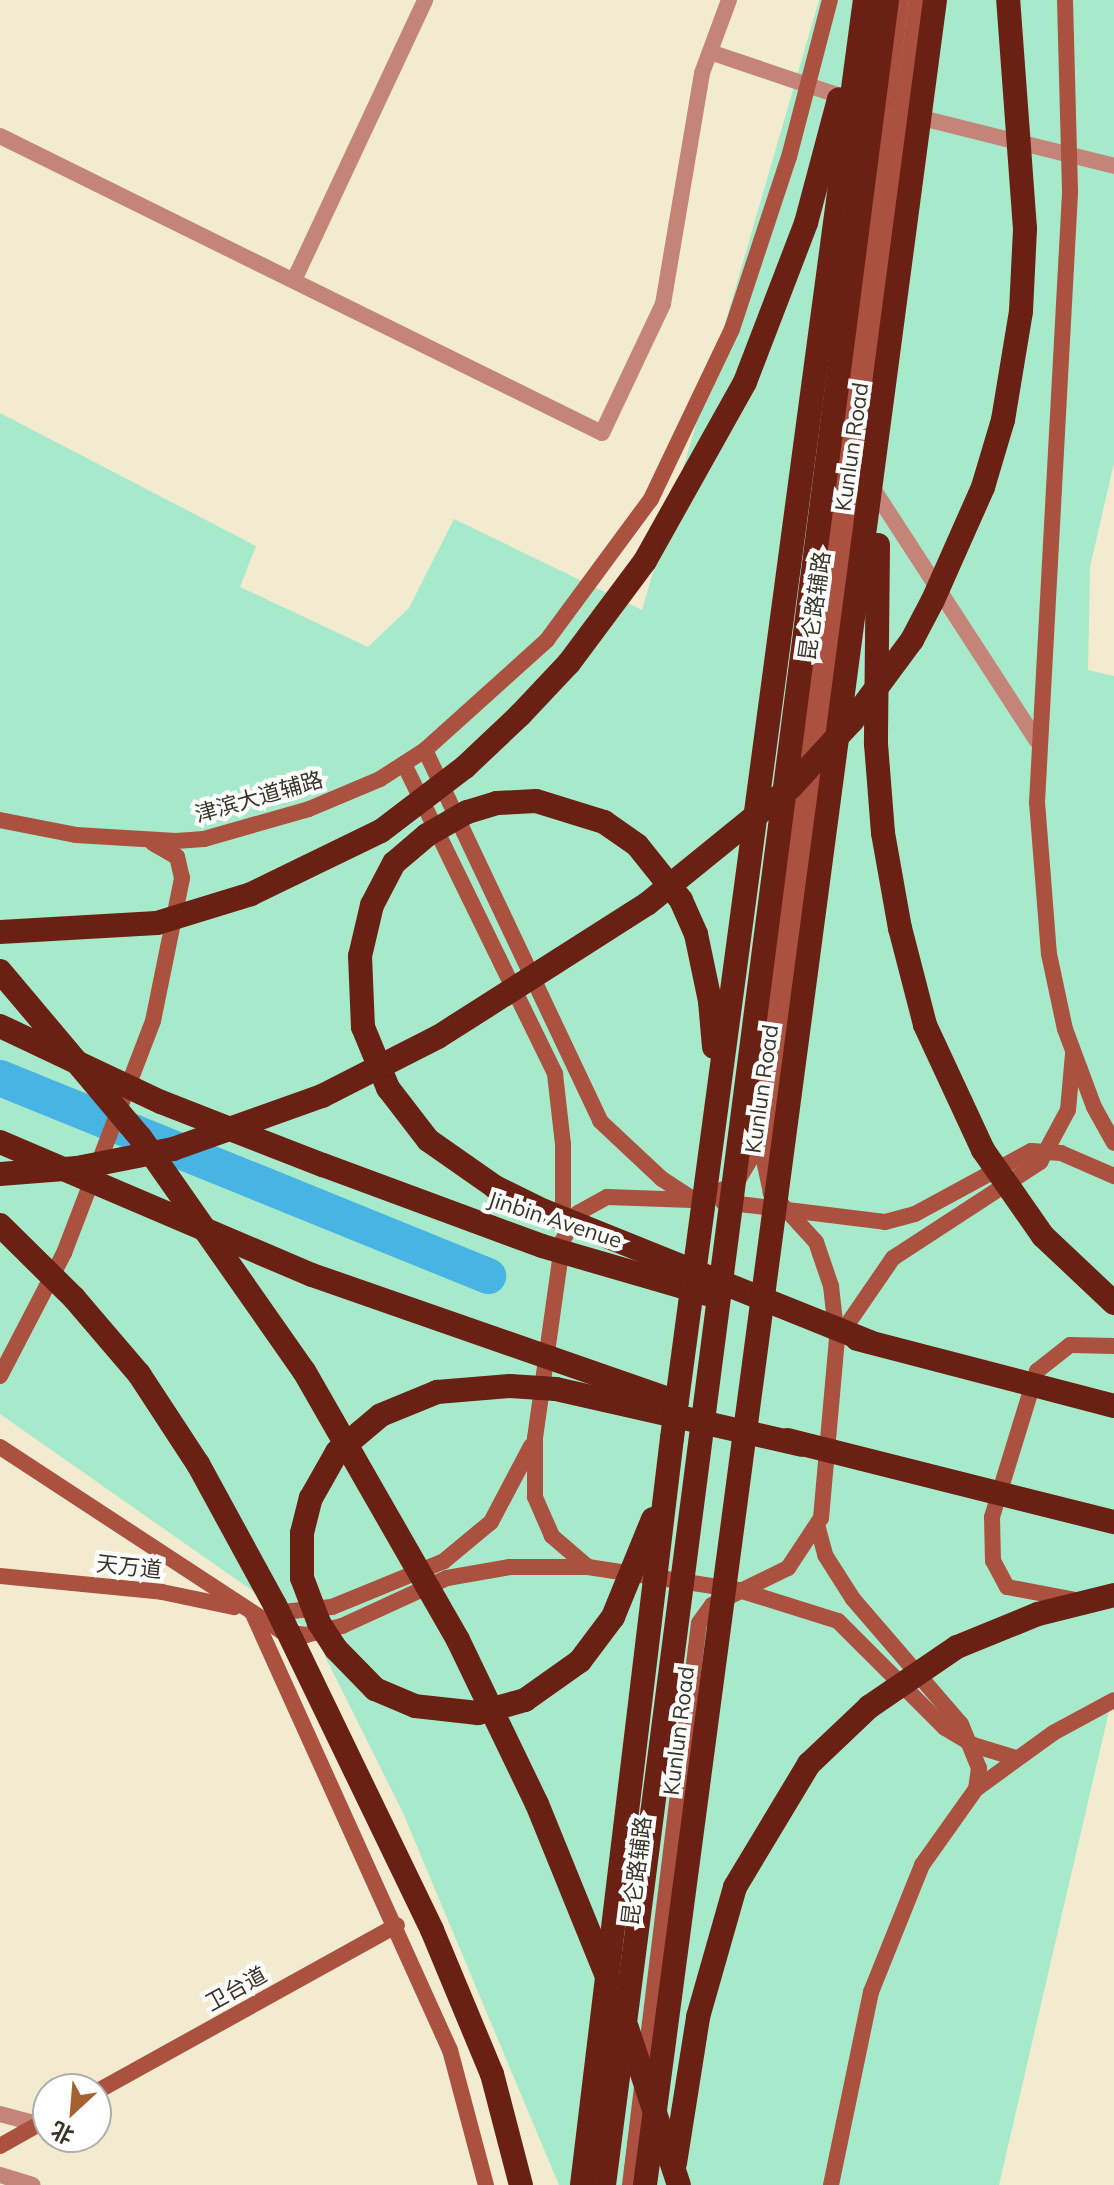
<!DOCTYPE html>
<html>
<head>
<meta charset="utf-8">
<style>
	body { margin:0 }
	#map { position:relative; width:1114px; height:2185px; overflow:hidden; background:#f2ebcf; font-family:Mulish,"Noto Sans SC",sans-serif }
	div>[style] { position:absolute }
	.green>* { inset:0; background:#a7eacb }
	.river>* { height:36px; margin:-18px; padding:0 18px; transform-origin:18px; border-radius:18px; background:#47b4e4 }
	.street>* { height:16px; margin:-8px; padding:0 8px; transform-origin:8px; border-radius:8px; background:#c48578 }
	.secondary>* { height:16px; margin:-8px; padding:0 8px; transform-origin:8px; border-radius:8px; background:#ab513f }
	.highway>* { height:24px; margin:-12px; padding:0 12px; transform-origin:12px; border-radius:12px; background:#6a2013 }
	span { translate:-50% -50%; white-space:nowrap; text-align:center; line-height:1.15; -webkit-text-stroke:8px #fff; paint-order:stroke }
	.street-label { font-size:22px; color:#37352a }
	.north { position:absolute; left:32px; top:2073px; width:80px; height:80px; box-sizing:border-box; background:#fff; border:2px solid #afaeaa; border-radius:50%; rotate:206deg; font-size:22px; font-weight:700; line-height:32px; text-align:center; color:#37352a }
	.north::after { content:''; display:block; margin:auto; width:28px; height:36px; background:#a56131; clip-path:polygon(50% 0,100% 100%,50% 72%,0 100%) }
</style>
</head>
<body>
<div id="map">
	<div class="green">
		<div style="clip-path:polygon(819px 0,1114px 0,1114px 463px,1090px 567px,1088px 670px,1114px 676px,1114px 1690px,999px 2185px,559px 2185px,403px 1813px,314px 1634px,0 1414px,0 413px,256px 546px,240px 587px,368px 647px,409px 608px,454px 519px,642px 610px)"></div>
	</div>
	<div class="river">
		<div style="left:0;top:1078px;width:527px;rotate:22.08deg"></div>
	</div>
	<div class="street">
		<div style="left:710px;top:52px;width:147px;rotate:18.7deg"></div>
		<div style="left:910px;top:115px;width:210px;rotate:14deg"></div>
		<div style="left:0;top:136px;width:671px;rotate:26.26deg"></div>
		<div style="left:602px;top:433px;width:143px;rotate:-64.7deg"></div>
		<div style="left:663px;top:304px;width:234px;rotate:-80.4deg"></div>
		<div style="left:702px;top:73px;width:78px;rotate:-69.7deg"></div>
		<div style="left:295px;top:278px;width:307px;rotate:-64.9deg"></div>
		<div style="left:870px;top:484px;width:306px;rotate:57deg"></div>
		<div style="left:0;top:2114px;width:39px;rotate:15deg"></div>
		<div style="left:0;top:2175px;width:34px;rotate:17deg"></div>
	</div>
	<div class="secondary">
		<div style="left:1065px;top:0;width:193px;rotate:88.5deg"></div>
		<div style="left:1070px;top:193px;width:610px;rotate:93.1deg"></div>
		<div style="left:1037px;top:802px;width:152px;rotate:85.5deg"></div>
		<div style="left:1049px;top:954px;width:77px;rotate:78deg"></div>
		<div style="left:1065px;top:1029px;width:83px;rotate:69.6deg"></div>
		<div style="left:1094px;top:1107px;width:41px;rotate:60.9deg"></div>
		<div style="left:425px;top:750px;width:410px;rotate:64.7deg"></div>
		<div style="left:600px;top:1121px;width:85px;rotate:43.1deg"></div>
		<div style="left:662px;top:1179px;width:38px;rotate:33deg"></div>
		<div style="left:694px;top:1200px;width:44px;rotate:-20.1deg"></div>
		<div style="left:735px;top:1185px;width:31px;rotate:-59deg"></div>
		<div style="left:751px;top:1158px;width:1168px;rotate:-82.62deg"></div>
		<div style="left:404px;top:764px;width:345px;rotate:64deg"></div>
		<div style="left:555px;top:1074px;width:70px;rotate:83.5deg"></div>
		<div style="left:563px;top:1144px;width:83px;rotate:90deg"></div>
		<div style="left:0;top:820px;width:77px;rotate:11.2deg"></div>
		<div style="left:76px;top:835px;width:100px;rotate:3.4deg"></div>
		<div style="left:176px;top:841px;width:28px;rotate:-4deg"></div>
		<div style="left:204px;top:839px;width:109px;rotate:-15.9deg"></div>
		<div style="left:309px;top:809px;width:77px;rotate:-22.9deg"></div>
		<div style="left:380px;top:779px;width:54px;rotate:-32.8deg"></div>
		<div style="left:425px;top:750px;width:164px;rotate:-42deg"></div>
		<div style="left:547px;top:640px;width:175px;rotate:-53.6deg"></div>
		<div style="left:651px;top:499px;width:188px;rotate:-64.5deg"></div>
		<div style="left:732px;top:329px;width:181px;rotate:-71.7deg"></div>
		<div style="left:789px;top:157px;width:162px;rotate:-75.4deg"></div>
		<div style="left:723px;top:1202px;width:163px;rotate:7deg"></div>
		<div style="left:885px;top:1222px;width:31px;rotate:-15deg"></div>
		<div style="left:915px;top:1214px;width:132px;rotate:-28.5deg"></div>
		<div style="left:1031px;top:1151px;width:30px;rotate:4deg"></div>
		<div style="left:1061px;top:1153px;width:58px;rotate:23.5deg"></div>
		<div style="left:838px;top:1338px;width:97px;rotate:-55.5deg"></div>
		<div style="left:893px;top:1258px;width:176px;rotate:-33.1deg"></div>
		<div style="left:1040px;top:1162px;width:59px;rotate:-61.7deg"></div>
		<div style="left:1068px;top:1110px;width:56px;rotate:-84.9deg"></div>
		<div style="left:0;top:1376px;width:139px;rotate:-62.5deg"></div>
		<div style="left:64px;top:1253px;width:248px;rotate:-69deg"></div>
		<div style="left:153px;top:1021px;width:146px;rotate:-78.5deg"></div>
		<div style="left:182px;top:878px;width:22px;rotate:-103deg"></div>
		<div style="left:177px;top:857px;width:28px;rotate:-150deg"></div>
		<div style="left:0;top:1447px;width:336px;rotate:33.2deg"></div>
		<div style="left:281px;top:1631px;width:25px;rotate:9deg"></div>
		<div style="left:306px;top:1635px;width:37px;rotate:-14deg"></div>
		<div style="left:342px;top:1626px;width:115px;rotate:-24.6deg"></div>
		<div style="left:447px;top:1578px;width:64px;rotate:-9.9deg"></div>
		<div style="left:510px;top:1567px;width:78px"></div>
		<div style="left:588px;top:1567px;width:153px;rotate:8.7deg"></div>
		<div style="left:739px;top:1590px;width:104px;rotate:17.4deg"></div>
		<div style="left:838px;top:1621px;width:151px;rotate:45deg"></div>
		<div style="left:945px;top:1728px;width:33px;rotate:31deg"></div>
		<div style="left:973px;top:1745px;width:45px;rotate:16.8deg"></div>
		<div style="left:818px;top:1528px;width:28px;rotate:75deg"></div>
		<div style="left:825px;top:1555px;width:52px;rotate:57.5deg"></div>
		<div style="left:853px;top:1599px;width:165px;rotate:49.2deg"></div>
		<div style="left:961px;top:1724px;width:48px;rotate:67.8deg"></div>
		<div style="left:979px;top:1768px;width:21px;rotate:98deg"></div>
		<div style="left:588px;top:1567px;width:48px;rotate:-139.3deg"></div>
		<div style="left:552px;top:1536px;width:43px;rotate:-113.6deg"></div>
		<div style="left:535px;top:1497px;width:59px;rotate:-90deg"></div>
		<div style="left:535px;top:1438px;width:200px;rotate:-82deg"></div>
		<div style="left:563px;top:1240px;width:31px;rotate:-61deg"></div>
		<div style="left:578px;top:1213px;width:33px;rotate:-29deg"></div>
		<div style="left:607px;top:1197px;width:85px;rotate:2deg"></div>
		<div style="left:0;top:1576px;width:163px;rotate:5.6deg"></div>
		<div style="left:162px;top:1592px;width:74px;rotate:11.8deg"></div>
		<div style="left:1076px;top:1600px;width:70px;rotate:-169.3deg"></div>
		<div style="left:1007px;top:1587px;width:30px;rotate:-118deg"></div>
		<div style="left:993px;top:1561px;width:44px;rotate:-91.3deg"></div>
		<div style="left:992px;top:1517px;width:153px;rotate:-72.9deg"></div>
		<div style="left:1037px;top:1371px;width:42px;rotate:-38.2deg"></div>
		<div style="left:1070px;top:1345px;width:44px;rotate:1.3deg"></div>
		<div style="left:272px;top:1613px;width:60px;rotate:-5.7deg"></div>
		<div style="left:332px;top:1607px;width:121px;rotate:-22.3deg"></div>
		<div style="left:444px;top:1561px;width:61px;rotate:-39.7deg"></div>
		<div style="left:491px;top:1522px;width:86px;rotate:-62.2deg"></div>
		<div style="left:253px;top:1614px;width:478px;rotate:65.7deg"></div>
		<div style="left:450px;top:2050px;width:140px;rotate:75.1deg"></div>
		<div style="left:96px;top:2092px;width:344px;rotate:-29deg"></div>
		<div style="left:0;top:2146px;width:55px;rotate:-29.4deg"></div>
		<div style="left:630px;top:2185px;width:566px;rotate:-83deg"></div>
		<div style="left:699px;top:1623px;width:22px;rotate:-54deg"></div>
		<div style="left:712px;top:1605px;width:85px;rotate:-26deg"></div>
		<div style="left:788px;top:1568px;width:60px;rotate:-56.6deg"></div>
		<div style="left:821px;top:1518px;width:179px;rotate:-84.9deg"></div>
		<div style="left:837px;top:1340px;width:54px;rotate:-96.3deg"></div>
		<div style="left:831px;top:1286px;width:46px;rotate:-108.8deg"></div>
		<div style="left:816px;top:1242px;width:67px;rotate:-132.6deg"></div>
		<div style="left:771px;top:1193px;width:34px;rotate:-102deg"></div>
		<div style="left:764px;top:1160px;width:1170px;rotate:-82.49deg"></div>
		<div style="left:831px;top:2185px;width:197px;rotate:-78.3deg"></div>
		<div style="left:871px;top:1992px;width:137px;rotate:-68.1deg"></div>
		<div style="left:922px;top:1865px;width:93px;rotate:-54.6deg"></div>
		<div style="left:976px;top:1789px;width:95px;rotate:-36deg"></div>
		<div style="left:1053px;top:1733px;width:69px;rotate:-28.4deg"></div>
	</div>
	<div class="highway">
		<div style="left:878px;top:545px;width:199px;rotate:90.6deg"></div>
		<div style="left:876px;top:744px;width:89px;rotate:85.5deg"></div>
		<div style="left:883px;top:833px;width:97px;rotate:79.9deg"></div>
		<div style="left:900px;top:928px;width:100px;rotate:75.5deg"></div>
		<div style="left:925px;top:1025px;width:138px;rotate:65.1deg"></div>
		<div style="left:983px;top:1150px;width:105px;rotate:55.1deg"></div>
		<div style="left:1043px;top:1236px;width:98px;rotate:43.3deg"></div>
		<div style="left:0;top:932px;width:157px;rotate:-3.3deg"></div>
		<div style="left:157px;top:923px;width:98px;rotate:-17.1deg"></div>
		<div style="left:251px;top:894px;width:144px;rotate:-25.9deg"></div>
		<div style="left:381px;top:831px;width:106px;rotate:-37.3deg"></div>
		<div style="left:465px;top:767px;width:76px;rotate:-43.4deg"></div>
		<div style="left:520px;top:715px;width:71px;rotate:-46.7deg"></div>
		<div style="left:569px;top:663px;width:127px;rotate:-53.3deg"></div>
		<div style="left:645px;top:561px;width:205px;rotate:-60.8deg"></div>
		<div style="left:745px;top:382px;width:170px;rotate:-69deg"></div>
		<div style="left:806px;top:223px;width:128px;rotate:-75.1deg"></div>
		<div style="left:0;top:971px;width:217px;rotate:49.9deg"></div>
		<div style="left:140px;top:1137px;width:286px;rotate:55deg"></div>
		<div style="left:304px;top:1371px;width:310px;rotate:60.2deg"></div>
		<div style="left:458px;top:1640px;width:182px;rotate:64.3deg"></div>
		<div style="left:537px;top:1804px;width:189px;rotate:67.9deg"></div>
		<div style="left:0;top:1026px;width:178px;rotate:25.3deg"></div>
		<div style="left:161px;top:1102px;width:174px;rotate:21.3deg"></div>
		<div style="left:323px;top:1165px;width:233px;rotate:20.3deg"></div>
		<div style="left:542px;top:1246px;width:172px;rotate:16.2deg"></div>
		<div style="left:714px;top:1047px;width:46px;rotate:-95deg"></div>
		<div style="left:710px;top:1001px;width:68px;rotate:-101.8deg"></div>
		<div style="left:696px;top:934px;width:37px;rotate:-114deg"></div>
		<div style="left:681px;top:900px;width:70px;rotate:-128.7deg"></div>
		<div style="left:637px;top:845px;width:40px;rotate:-145.1deg"></div>
		<div style="left:604px;top:822px;width:71px;rotate:-162.8deg"></div>
		<div style="left:536px;top:801px;width:39px;rotate:177deg"></div>
		<div style="left:497px;top:803px;width:31px;rotate:163deg"></div>
		<div style="left:467px;top:812px;width:46px;rotate:150.1deg"></div>
		<div style="left:427px;top:835px;width:43px;rotate:139.7deg"></div>
		<div style="left:394px;top:863px;width:47px;rotate:117.6deg"></div>
		<div style="left:372px;top:905px;width:52px;rotate:103.2deg"></div>
		<div style="left:360px;top:956px;width:71px;rotate:87.6deg"></div>
		<div style="left:363px;top:1027px;width:66px;rotate:67.7deg"></div>
		<div style="left:388px;top:1088px;width:66px;rotate:52.4deg"></div>
		<div style="left:428px;top:1140px;width:82px;rotate:35deg"></div>
		<div style="left:495px;top:1187px;width:55px;rotate:26.1deg"></div>
		<div style="left:544px;top:1211px;width:351px;rotate:21.9deg"></div>
		<div style="left:0;top:1142px;width:339px;rotate:23.1deg"></div>
		<div style="left:312px;top:1275px;width:386px;rotate:19.2deg"></div>
		<div style="left:0;top:1174px;width:77px;rotate:-4.5deg"></div>
		<div style="left:77px;top:1168px;width:98px;rotate:-11.2deg"></div>
		<div style="left:173px;top:1149px;width:158px;rotate:-19.6deg"></div>
		<div style="left:322px;top:1096px;width:130px;rotate:-27deg"></div>
		<div style="left:438px;top:1037px;width:248px;rotate:-32.5deg"></div>
		<div style="left:647px;top:904px;width:186px;rotate:-39.1deg"></div>
		<div style="left:791px;top:787px;width:90px;rotate:-47.3deg"></div>
		<div style="left:852px;top:721px;width:101px;rotate:-53.5deg"></div>
		<div style="left:912px;top:640px;width:45px;rotate:-62.3deg"></div>
		<div style="left:933px;top:600px;width:124px;rotate:-66.1deg"></div>
		<div style="left:983px;top:487px;width:70px;rotate:-73.4deg"></div>
		<div style="left:1003px;top:420px;width:110px;rotate:-80.6deg"></div>
		<div style="left:1021px;top:311px;width:82px;rotate:-87.2deg"></div>
		<div style="left:1025px;top:229px;width:230px;rotate:-94.2deg"></div>
		<div style="left:0;top:1225px;width:104px;rotate:44.6deg"></div>
		<div style="left:74px;top:1298px;width:100px;rotate:49.5deg"></div>
		<div style="left:139px;top:1374px;width:108px;rotate:56.8deg"></div>
		<div style="left:198px;top:1464px;width:161px;rotate:61.4deg"></div>
		<div style="left:275px;top:1605px;width:361px;rotate:64.2deg"></div>
		<div style="left:432px;top:1930px;width:156px;rotate:67.4deg"></div>
		<div style="left:492px;top:2074px;width:115px;rotate:75.4deg"></div>
		<div style="left:857px;top:1339px;width:266px;rotate:14.6deg"></div>
		<div style="left:787px;top:1440px;width:337px;rotate:14.1deg"></div>
		<div style="left:653px;top:1519px;width:106px;rotate:112.2deg"></div>
		<div style="left:613px;top:1617px;width:55px;rotate:126.9deg"></div>
		<div style="left:580px;top:1661px;width:67px;rotate:144.7deg"></div>
		<div style="left:525px;top:1700px;width:49px;rotate:164.5deg"></div>
		<div style="left:478px;top:1713px;width:63px;rotate:-173.7deg"></div>
		<div style="left:415px;top:1706px;width:43px;rotate:-157deg"></div>
		<div style="left:375px;top:1689px;width:56px;rotate:-134.3deg"></div>
		<div style="left:336px;top:1649px;width:31px;rotate:-123deg"></div>
		<div style="left:319px;top:1623px;width:48px;rotate:-110.7deg"></div>
		<div style="left:302px;top:1578px;width:45px;rotate:-90deg"></div>
		<div style="left:302px;top:1533px;width:36px;rotate:-76deg"></div>
		<div style="left:311px;top:1498px;width:53px;rotate:-60.5deg"></div>
		<div style="left:337px;top:1452px;width:57px;rotate:-40.1deg"></div>
		<div style="left:381px;top:1415px;width:61px;rotate:-22.3deg"></div>
		<div style="left:437px;top:1392px;width:73px;rotate:-4.7deg"></div>
		<div style="left:510px;top:1386px;width:46px;rotate:3.7deg"></div>
		<div style="left:556px;top:1389px;width:252px;rotate:12.8deg"></div>
		<div style="left:627px;top:2028px;width:165px;rotate:71.7deg"></div>
		<div style="left:675px;top:2163px;width:148px;rotate:-81deg"></div>
		<div style="left:698px;top:2017px;width:135px;rotate:-74.1deg"></div>
		<div style="left:735px;top:1887px;width:144px;rotate:-59deg"></div>
		<div style="left:809px;top:1764px;width:83px;rotate:-43.5deg"></div>
		<div style="left:869px;top:1707px;width:107px;rotate:-34.3deg"></div>
		<div style="left:957px;top:1647px;width:87px;rotate:-22.2deg"></div>
		<div style="left:1038px;top:1614px;width:78px;rotate:-14deg"></div>
		<div style="left:582px;top:2185px;width:752px;rotate:-83.13deg"></div>
		<div style="left:672px;top:1438px;width:1451px;rotate:-82.36deg"></div>
		<div style="left:604px;top:2185px;width:2203px;rotate:-82.62deg"></div>
		<div style="left:645px;top:2185px;width:2204px;rotate:-82.44deg"></div>
	</div>
	<div class="street-label">
		<span style="left:852px;top:447px;rotate:-82deg">Kunlun Road</span>
		<span style="left:815px;top:606px;rotate:-82deg">昆仑路辅路</span>
		<span style="left:259px;top:797px;rotate:-16deg">津滨大道辅路</span>
		<span style="left:762px;top:1089px;rotate:-82deg">Kunlun Road</span>
		<span style="left:555px;top:1220px;rotate:18deg">Jinbin Avenue</span>
		<span style="left:129px;top:1567px;rotate:6deg">天万道</span>
		<span style="left:679px;top:1731px;rotate:-83deg">Kunlun Road</span>
		<span style="left:637px;top:1871px;rotate:-83deg">昆仑路辅路</span>
		<span style="left:236px;top:1989px;rotate:-29deg">卫台道</span>
	</div>
	<div class="north">北</div>
</div>
</body>
</html>
